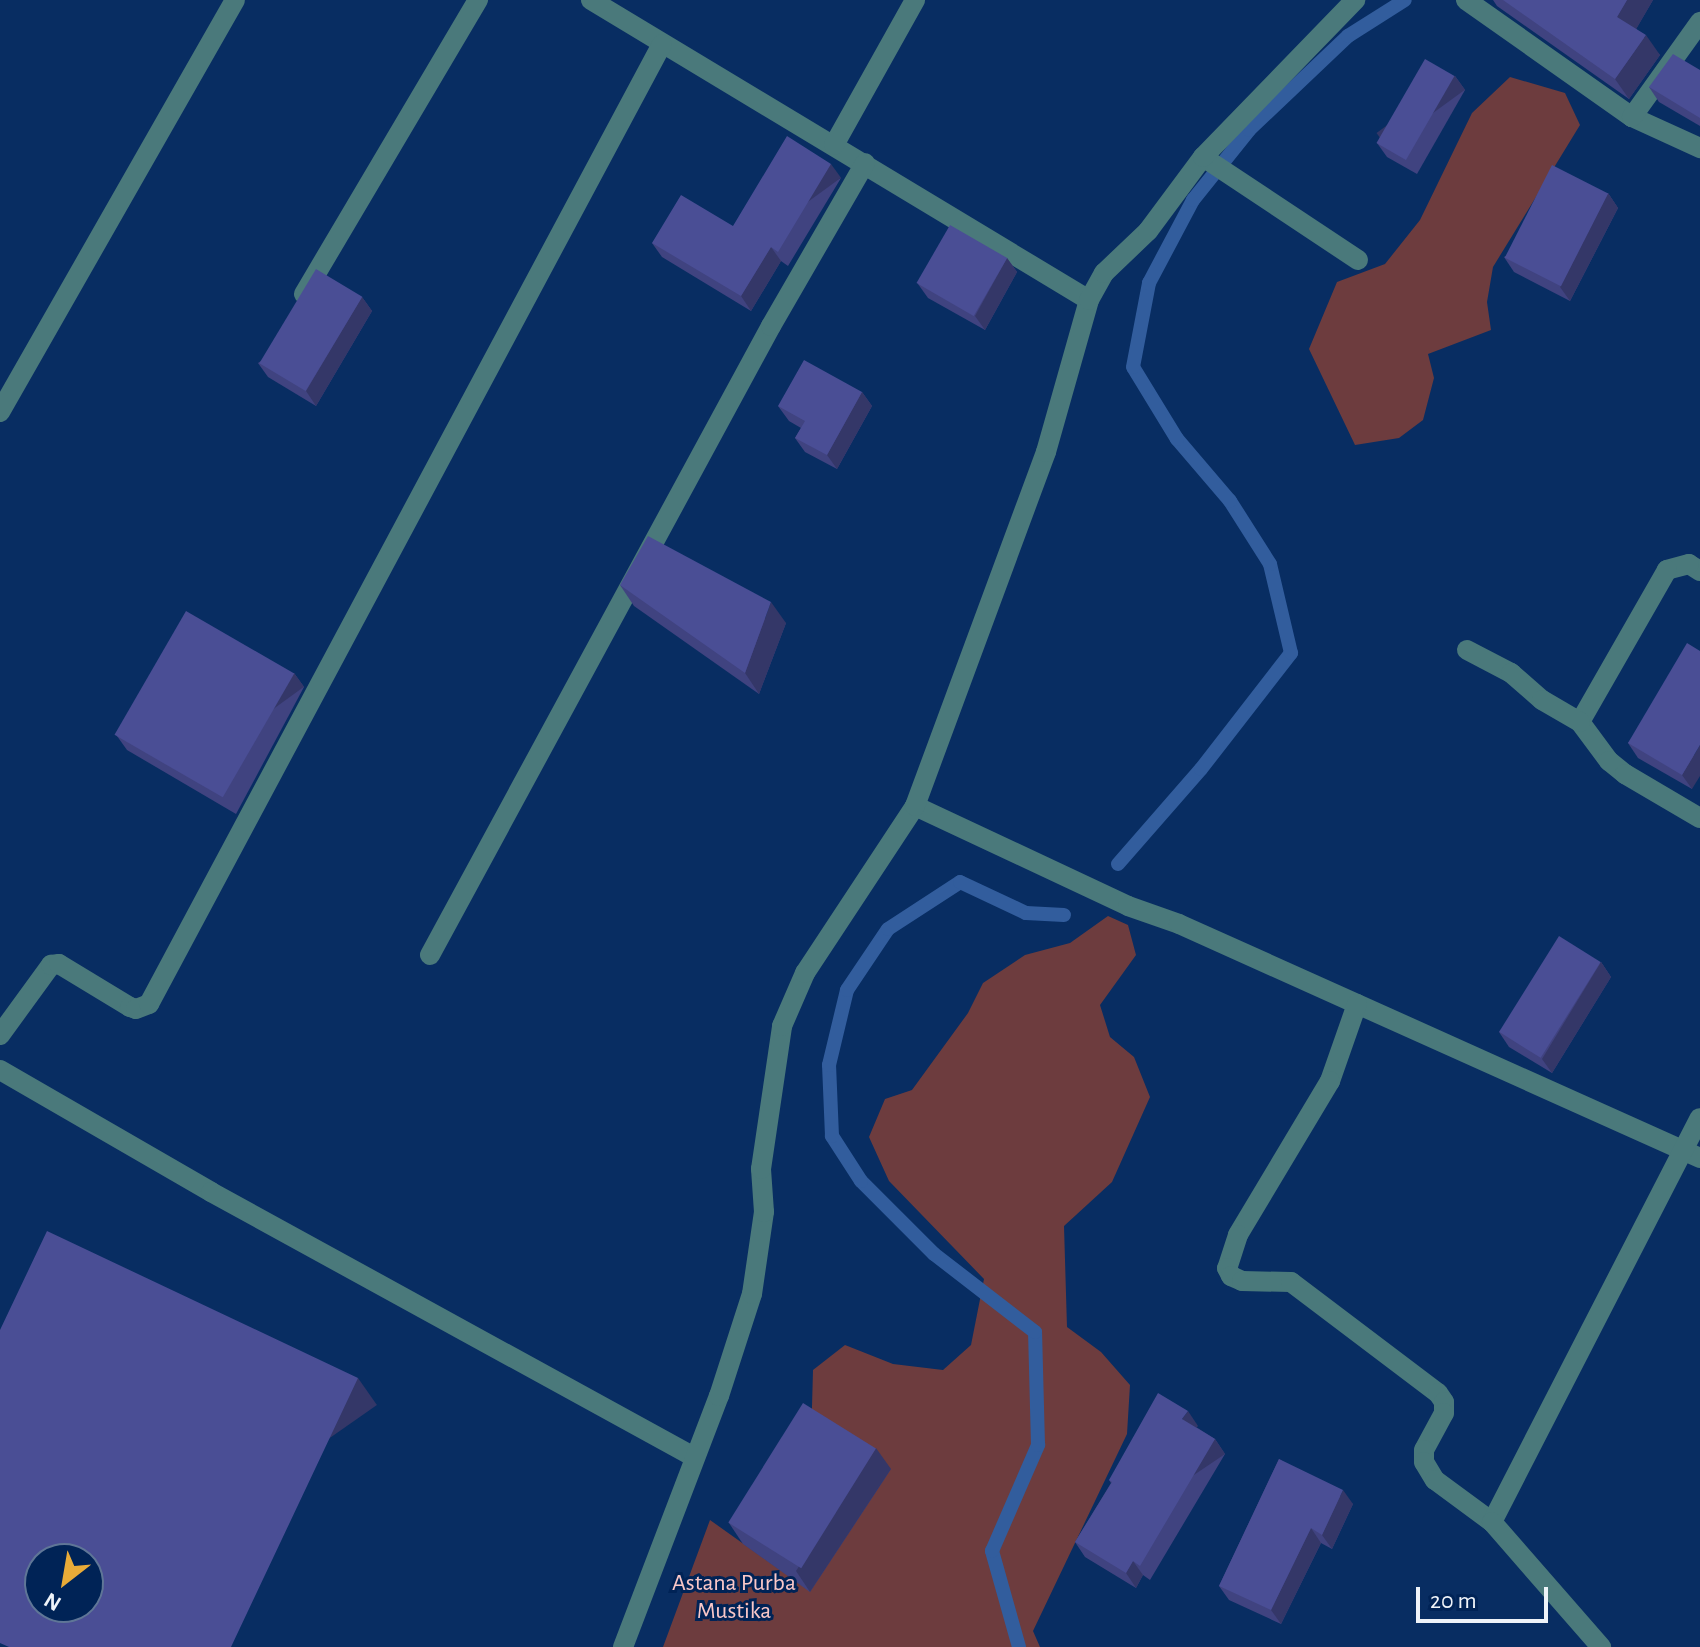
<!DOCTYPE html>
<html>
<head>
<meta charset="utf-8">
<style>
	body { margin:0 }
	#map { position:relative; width:1700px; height:1647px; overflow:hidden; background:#082d62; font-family:"Alegreya Sans",sans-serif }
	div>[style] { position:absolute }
	.green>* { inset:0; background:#6d3c3e }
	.stream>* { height:14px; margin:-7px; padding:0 7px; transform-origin:7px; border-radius:7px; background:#325d9d }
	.street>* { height:20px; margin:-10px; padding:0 10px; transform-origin:10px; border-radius:10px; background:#4a797b }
	.wall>* { inset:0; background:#404380 }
	.shaded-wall>* { inset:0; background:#343768; transform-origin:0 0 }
	.building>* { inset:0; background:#4a4e95; transform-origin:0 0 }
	span { translate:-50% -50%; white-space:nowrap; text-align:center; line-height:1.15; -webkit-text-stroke:6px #002356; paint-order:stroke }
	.park-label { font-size:24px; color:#fac8c8 }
	.north { position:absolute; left:24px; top:1543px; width:80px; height:80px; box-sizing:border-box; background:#002356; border:2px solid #5f7697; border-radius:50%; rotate:211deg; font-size:22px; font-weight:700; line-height:32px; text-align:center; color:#eef3f9 }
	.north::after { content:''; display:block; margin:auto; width:28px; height:36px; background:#e9ab38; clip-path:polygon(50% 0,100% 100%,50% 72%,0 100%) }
	.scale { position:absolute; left:1416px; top:1587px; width:132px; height:36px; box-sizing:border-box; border:4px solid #eef3f9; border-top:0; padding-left:10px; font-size:24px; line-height:28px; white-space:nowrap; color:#eef3f9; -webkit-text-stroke:6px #002356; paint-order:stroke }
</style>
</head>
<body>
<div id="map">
	<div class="green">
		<div style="clip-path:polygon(1510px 77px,1565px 93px,1580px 125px,1493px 267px,1487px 302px,1491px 330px,1428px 354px,1434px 378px,1423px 420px,1399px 438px,1355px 445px,1309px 349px,1337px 282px,1385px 264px,1420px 220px,1472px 113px)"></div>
		<div style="clip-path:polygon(1108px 916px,1128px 925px,1136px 955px,1100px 1005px,1110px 1037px,1134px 1057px,1150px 1097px,1112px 1182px,1064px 1226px,1067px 1327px,1101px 1352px,1130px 1385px,1127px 1434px,1033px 1631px,1040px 1647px,663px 1647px,710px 1520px,807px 1589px,813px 1370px,845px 1345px,893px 1364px,943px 1370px,971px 1345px,984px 1279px,889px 1181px,869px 1137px,885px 1099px,912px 1090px,968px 1013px,983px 983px,1025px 955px,1070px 943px)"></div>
	</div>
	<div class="stream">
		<div style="left:1118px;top:864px;width:126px;rotate:-48.9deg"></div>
		<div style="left:1201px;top:769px;width:147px;rotate:-52.2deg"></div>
		<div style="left:1291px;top:653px;width:91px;rotate:-103.3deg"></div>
		<div style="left:1270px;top:564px;width:75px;rotate:-122.4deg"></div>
		<div style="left:1230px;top:501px;width:82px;rotate:-130.5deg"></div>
		<div style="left:1177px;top:439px;width:84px;rotate:-121.4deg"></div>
		<div style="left:1133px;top:367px;width:86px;rotate:-79.2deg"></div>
		<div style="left:1149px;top:283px;width:94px;rotate:-62.1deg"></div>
		<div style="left:1193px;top:200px;width:90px;rotate:-51.3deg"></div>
		<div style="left:1249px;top:130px;width:137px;rotate:-43.5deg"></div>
		<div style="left:1348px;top:36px;width:67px;rotate:-32.3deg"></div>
		<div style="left:1019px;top:1647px;width:100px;rotate:-105.7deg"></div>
		<div style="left:992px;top:1551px;width:116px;rotate:-66.5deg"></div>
		<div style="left:1038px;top:1445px;width:113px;rotate:-91.5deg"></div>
		<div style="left:1035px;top:1332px;width:128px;rotate:-142.3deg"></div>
		<div style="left:934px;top:1254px;width:103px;rotate:-135deg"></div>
		<div style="left:861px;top:1181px;width:54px;rotate:-122.8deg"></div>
		<div style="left:832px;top:1136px;width:71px;rotate:-92.4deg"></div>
		<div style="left:829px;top:1065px;width:77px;rotate:-76.5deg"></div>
		<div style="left:847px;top:990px;width:73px;rotate:-56.1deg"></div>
		<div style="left:888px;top:929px;width:86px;rotate:-33.1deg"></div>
		<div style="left:960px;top:882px;width:73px;rotate:25.2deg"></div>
		<div style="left:1026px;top:913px;width:38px;rotate:3deg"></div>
	</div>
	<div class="street">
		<div style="left:591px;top:0;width:581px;rotate:31.07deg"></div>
		<div style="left:1466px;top:0;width:203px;rotate:35.2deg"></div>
		<div style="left:1632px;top:117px;width:75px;rotate:24.5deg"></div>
		<div style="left:1632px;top:117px;width:117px;rotate:-54.4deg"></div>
		<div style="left:834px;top:145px;width:166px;rotate:-60.8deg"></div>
		<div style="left:1203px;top:157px;width:186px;rotate:33.6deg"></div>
		<div style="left:304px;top:294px;width:342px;rotate:-59.4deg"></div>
		<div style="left:0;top:412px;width:474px;rotate:-60.3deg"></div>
		<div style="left:1700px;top:571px;width:13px;rotate:-148deg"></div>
		<div style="left:1689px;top:564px;width:23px;rotate:165deg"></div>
		<div style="left:1667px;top:570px;width:175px;rotate:119.8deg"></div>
		<div style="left:1580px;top:722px;width:49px;rotate:53.4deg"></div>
		<div style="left:1609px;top:761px;width:21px;rotate:39deg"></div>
		<div style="left:1625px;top:774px;width:87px;rotate:30.4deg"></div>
		<div style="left:1467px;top:650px;width:50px;rotate:27.6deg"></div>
		<div style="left:1511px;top:673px;width:41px;rotate:41.1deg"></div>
		<div style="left:1542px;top:700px;width:44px;rotate:30.1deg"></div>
		<div style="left:915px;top:806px;width:235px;rotate:25.1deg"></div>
		<div style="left:1128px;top:906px;width:54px;rotate:19.4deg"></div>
		<div style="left:1179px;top:924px;width:571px;rotate:24.19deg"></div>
		<div style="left:430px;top:955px;width:715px;rotate:-61.54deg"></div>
		<div style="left:771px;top:326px;width:188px;rotate:-60deg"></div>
		<div style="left:1357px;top:1004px;width:82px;rotate:109.3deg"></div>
		<div style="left:1330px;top:1081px;width:179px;rotate:120.9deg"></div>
		<div style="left:1238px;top:1235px;width:35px;rotate:108deg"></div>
		<div style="left:1227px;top:1268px;width:9px;rotate:63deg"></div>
		<div style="left:1231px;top:1276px;width:12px;rotate:24deg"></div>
		<div style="left:1242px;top:1281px;width:49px;rotate:1.2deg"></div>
		<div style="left:1291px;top:1282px;width:184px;rotate:37.1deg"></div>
		<div style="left:1438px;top:1393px;width:11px;rotate:56deg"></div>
		<div style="left:1444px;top:1402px;width:11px;rotate:90deg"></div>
		<div style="left:1444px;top:1413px;width:42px;rotate:118.4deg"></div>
		<div style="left:1424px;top:1450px;width:12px;rotate:90deg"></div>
		<div style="left:1424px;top:1462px;width:21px;rotate:59deg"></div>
		<div style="left:1435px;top:1480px;width:71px;rotate:36.4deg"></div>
		<div style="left:1492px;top:1522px;width:454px;rotate:-62.8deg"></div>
		<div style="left:0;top:1035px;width:87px;rotate:-53.9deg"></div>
		<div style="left:51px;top:965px;width:8px;rotate:-7deg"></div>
		<div style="left:59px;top:964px;width:83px;rotate:31.2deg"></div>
		<div style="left:130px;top:1007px;width:6px;rotate:18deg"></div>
		<div style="left:136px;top:1009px;width:14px;rotate:-21deg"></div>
		<div style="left:149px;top:1004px;width:1088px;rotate:-61.88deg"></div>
		<div style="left:0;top:1070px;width:244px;rotate:30deg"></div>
		<div style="left:211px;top:1192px;width:551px;rotate:28.75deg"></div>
		<div style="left:1492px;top:1522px;width:166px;rotate:48.9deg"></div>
		<div style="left:623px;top:1647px;width:269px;rotate:-69.1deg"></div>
		<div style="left:719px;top:1396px;width:107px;rotate:-72.1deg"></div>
		<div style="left:752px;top:1294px;width:83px;rotate:-81.7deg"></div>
		<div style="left:764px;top:1212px;width:43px;rotate:-94deg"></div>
		<div style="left:761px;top:1169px;width:145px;rotate:-81.6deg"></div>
		<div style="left:782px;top:1026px;width:58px;rotate:-66.5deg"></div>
		<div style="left:805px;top:973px;width:200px;rotate:-56.6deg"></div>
		<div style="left:915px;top:806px;width:377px;rotate:-69.7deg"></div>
		<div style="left:1046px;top:452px;width:158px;rotate:-74.2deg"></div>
		<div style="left:1089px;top:300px;width:31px;rotate:-61deg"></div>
		<div style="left:1104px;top:273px;width:61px;rotate:-43.7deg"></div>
		<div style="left:1148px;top:231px;width:92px;rotate:-53.4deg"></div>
		<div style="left:1203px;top:157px;width:219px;rotate:-45.9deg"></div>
	</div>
	<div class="wall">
		<div style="clip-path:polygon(1493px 0,1653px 0,1636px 29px,1660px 55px,1629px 99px,1497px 6px)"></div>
		<div style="clip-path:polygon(1700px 70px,1700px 126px,1659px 102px,1649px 87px)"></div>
		<div style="clip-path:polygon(1455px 76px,1465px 90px,1417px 174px,1387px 157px,1377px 143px)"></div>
		<div style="clip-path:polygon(841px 178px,788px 266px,781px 261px,751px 311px,662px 257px,652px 243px,733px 226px)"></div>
		<div style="clip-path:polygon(1608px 193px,1618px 208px,1570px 301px,1514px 272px,1504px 257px)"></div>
		<div style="clip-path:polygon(1007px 258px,1017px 272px,985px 330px,928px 298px,918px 284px)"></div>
		<div style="clip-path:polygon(362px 297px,372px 311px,316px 406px,268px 377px,258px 363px)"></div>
		<div style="clip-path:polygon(862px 392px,872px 406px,837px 469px,805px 452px,795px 438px,801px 428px,789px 421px,778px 406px)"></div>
		<div style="clip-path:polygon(620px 585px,786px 623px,759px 694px,634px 606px)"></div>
		<div style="clip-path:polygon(1700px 651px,1692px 789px,1638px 758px,1628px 743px)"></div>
		<div style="clip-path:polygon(294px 673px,304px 687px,236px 814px,127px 750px,117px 736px)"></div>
		<div style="clip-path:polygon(1601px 962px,1611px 977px,1552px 1073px,1509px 1047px,1499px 1032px)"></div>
		<div style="clip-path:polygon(1198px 1426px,1196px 1427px,1215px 1439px,1225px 1454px,1150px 1580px,1143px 1575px,1136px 1588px,1085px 1557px,1075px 1542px,1111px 1483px,1109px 1480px)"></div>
		<div style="clip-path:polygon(1279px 1459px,1353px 1504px,1332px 1549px,1321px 1543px,1281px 1624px,1229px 1600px,1219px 1586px)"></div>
		<div style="clip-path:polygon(891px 1469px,810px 1592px,743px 1544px,729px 1523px)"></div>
	</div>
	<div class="shaded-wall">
		<div style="clip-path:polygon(1627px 0,1653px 0,1631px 38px,1617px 17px)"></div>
		<div style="clip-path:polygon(1646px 35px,1660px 55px,1629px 99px,1615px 79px)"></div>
		<div style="left:1455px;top:76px;width:17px;height:97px;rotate:54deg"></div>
		<div style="left:831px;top:164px;width:17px;height:103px;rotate:54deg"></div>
		<div style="clip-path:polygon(1608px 193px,1618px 208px,1570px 301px,1560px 287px)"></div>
		<div style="clip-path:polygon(771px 247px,781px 261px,751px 311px,741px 296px)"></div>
		<div style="clip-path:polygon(1007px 258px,1017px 272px,985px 330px,975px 316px)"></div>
		<div style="clip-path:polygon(362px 297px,372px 311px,316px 406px,306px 391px)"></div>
		<div style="clip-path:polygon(862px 392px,872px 406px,837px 469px,827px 455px)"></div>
		<div style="clip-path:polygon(771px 602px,786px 623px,759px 694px,745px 673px)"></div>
		<div style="left:294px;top:673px;width:17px;height:144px;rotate:54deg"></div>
		<div style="clip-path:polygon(1700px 745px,1700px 776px,1692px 789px,1682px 775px)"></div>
		<div style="clip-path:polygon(1601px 962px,1611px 977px,1552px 1073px,1542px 1059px)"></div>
		<div style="left:358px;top:1378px;width:33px;height:297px;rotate:55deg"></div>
		<div style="clip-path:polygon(1188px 1411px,1198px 1426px,1192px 1433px,1182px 1419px)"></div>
		<div style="left:1215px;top:1439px;width:18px;height:147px;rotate:56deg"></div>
		<div style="clip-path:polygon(876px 1448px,891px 1469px,810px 1592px,796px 1571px)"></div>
		<div style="clip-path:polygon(1343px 1490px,1353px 1504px,1332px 1549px,1322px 1535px)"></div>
		<div style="clip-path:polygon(1311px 1528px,1321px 1543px,1281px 1624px,1271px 1610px)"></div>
		<div style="clip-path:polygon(1133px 1561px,1143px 1575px,1136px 1588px,1126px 1573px)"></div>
	</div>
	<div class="building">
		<div style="clip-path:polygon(1503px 0,1627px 0,1617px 17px,1646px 35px,1615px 79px)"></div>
		<div style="clip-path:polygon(1673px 54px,1700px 70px,1700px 118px,1649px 87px)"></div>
		<div style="left:1425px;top:59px;width:34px;height:97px;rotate:30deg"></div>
		<div style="clip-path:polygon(787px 136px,831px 164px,778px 252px,771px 247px,741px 296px,652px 243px,681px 195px,733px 226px)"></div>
		<div style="left:1552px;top:165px;width:63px;height:104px;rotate:27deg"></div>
		<div style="left:950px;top:225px;width:66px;height:67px;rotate:30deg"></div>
		<div style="left:316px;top:269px;width:54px;height:110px;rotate:31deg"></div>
		<div style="clip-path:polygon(804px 360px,862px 392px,827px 455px,795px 438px,805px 421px,778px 406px)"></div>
		<div style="clip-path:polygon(648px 536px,771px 602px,745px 673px,620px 585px)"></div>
		<div style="left:186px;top:611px;width:125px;height:143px;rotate:30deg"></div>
		<div style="clip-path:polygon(1687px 643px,1700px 651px,1700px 745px,1682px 775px,1628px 743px)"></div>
		<div style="left:1559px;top:936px;width:49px;height:113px;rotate:32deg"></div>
		<div style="clip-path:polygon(evenodd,47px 1231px,358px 1378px,231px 1647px,9px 1647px,0 1643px,0 1330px,47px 1231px,40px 1559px,88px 1559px,88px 1607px,40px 1607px,40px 1559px)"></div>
		<div style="clip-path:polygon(1158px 1393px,1188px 1411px,1182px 1419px,1215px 1439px,1140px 1566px,1133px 1561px,1126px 1573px,1075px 1542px,1112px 1482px,1109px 1480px)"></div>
		<div style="left:803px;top:1403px;width:86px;height:141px;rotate:32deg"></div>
		<div style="clip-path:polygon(1279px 1459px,1343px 1490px,1322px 1535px,1311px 1528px,1271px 1610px,1219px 1586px)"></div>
	</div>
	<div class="park-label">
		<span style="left:734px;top:1598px">Astana Purba<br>Mustika</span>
	</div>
	<div class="north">N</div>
	<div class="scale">20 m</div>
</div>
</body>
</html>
